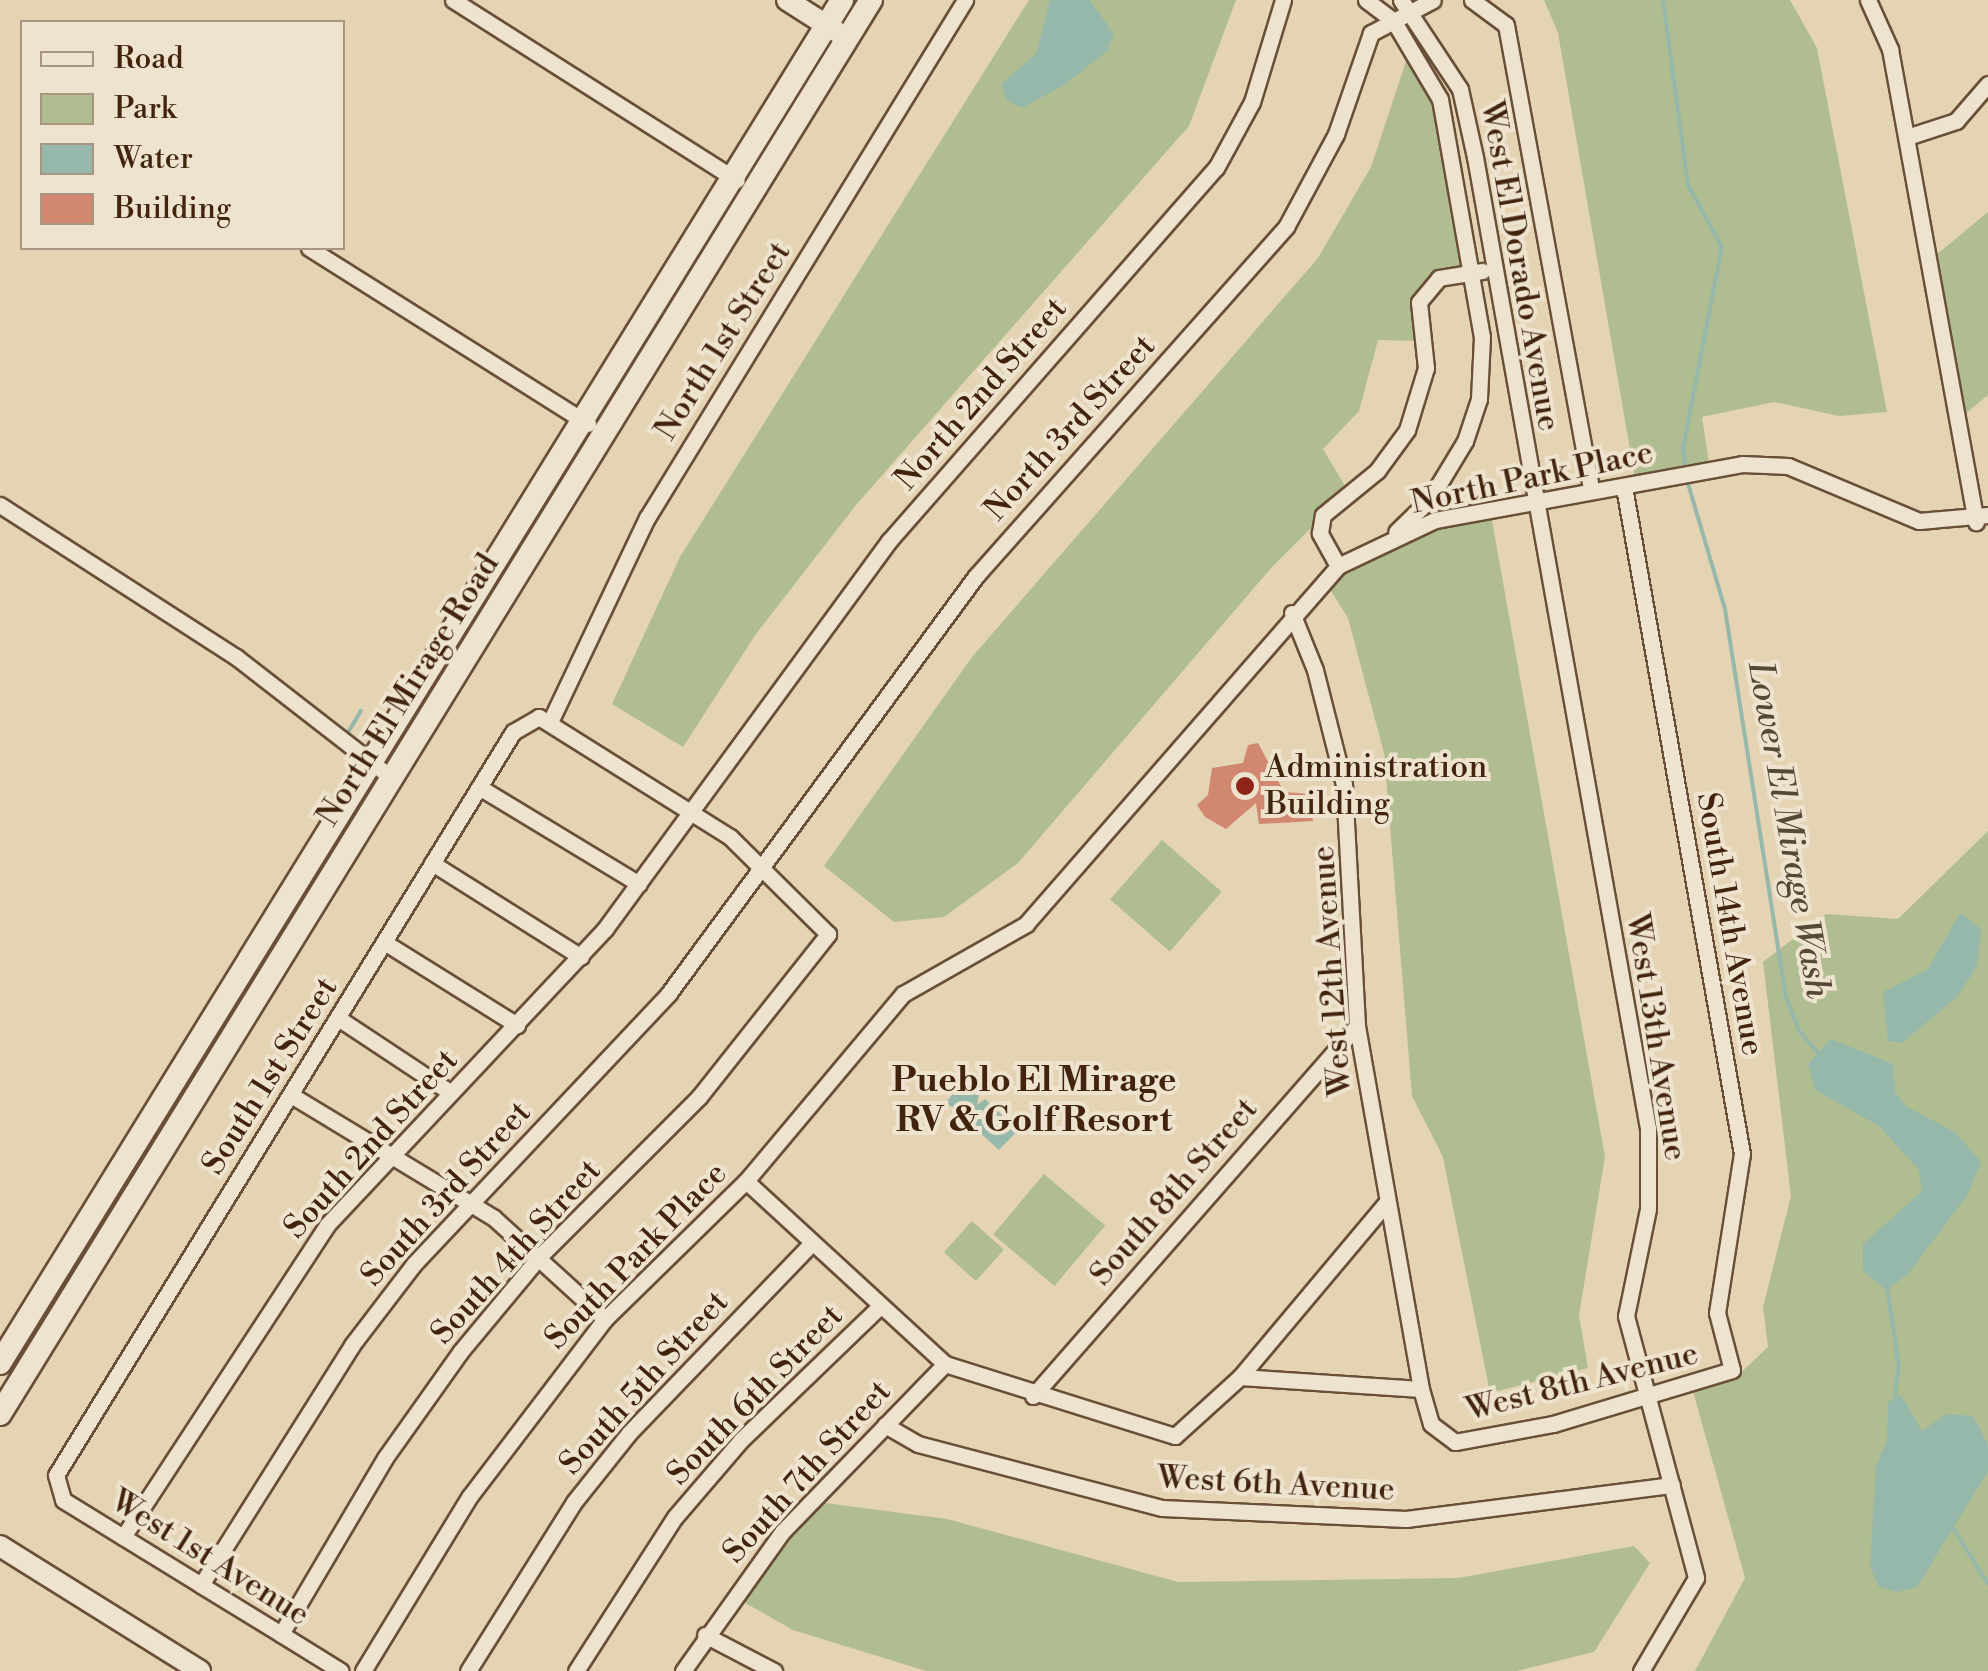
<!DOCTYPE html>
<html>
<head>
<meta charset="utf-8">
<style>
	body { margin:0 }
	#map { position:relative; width:1988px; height:1671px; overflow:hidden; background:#e4d4b4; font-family:"Libre Bodoni",serif }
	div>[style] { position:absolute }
	.green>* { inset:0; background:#b0bd90; transform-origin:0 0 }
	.water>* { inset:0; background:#96b8aa }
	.stream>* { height:4px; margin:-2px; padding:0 2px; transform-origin:2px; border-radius:2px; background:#96b8aa }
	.building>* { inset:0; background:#d18770 }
	.roads { filter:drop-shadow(2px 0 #6a4f38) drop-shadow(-2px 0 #6a4f38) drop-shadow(0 2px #6a4f38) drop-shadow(0 -2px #6a4f38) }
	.minor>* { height:15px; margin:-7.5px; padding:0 7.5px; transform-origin:7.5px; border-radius:7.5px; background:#ede3ce }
	.tertiary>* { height:20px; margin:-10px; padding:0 10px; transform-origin:10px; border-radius:10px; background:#ede3ce }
	.secondary>* { height:22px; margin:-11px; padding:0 11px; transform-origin:11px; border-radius:11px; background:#ede3ce }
	.dots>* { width:28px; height:28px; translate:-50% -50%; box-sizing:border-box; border:5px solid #ede3ce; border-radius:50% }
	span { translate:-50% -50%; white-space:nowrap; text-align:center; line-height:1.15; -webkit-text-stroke:8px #ede3ce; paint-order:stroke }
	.street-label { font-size:32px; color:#42230e }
	.poi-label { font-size:32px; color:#42230e }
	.left { translate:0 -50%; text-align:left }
	.water-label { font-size:35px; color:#574835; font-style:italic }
	.neighbourhood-label { font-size:35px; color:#42230e; font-weight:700 }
	.legend { position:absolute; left:20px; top:20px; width:325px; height:230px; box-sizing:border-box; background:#ede3ce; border:2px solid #a99681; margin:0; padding:12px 18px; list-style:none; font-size:30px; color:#42230e }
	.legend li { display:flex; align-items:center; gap:20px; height:50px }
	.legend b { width:50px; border:2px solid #a99681 }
</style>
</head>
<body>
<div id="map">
	<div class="green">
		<div style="clip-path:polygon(1029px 0,1236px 0,1189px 126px,856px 505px,756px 634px,683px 747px,612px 704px,680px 557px)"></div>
		<div style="clip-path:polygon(1544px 0,1790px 0,1817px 48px,1887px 412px,1839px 416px,1774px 402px,1702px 417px,1710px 469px,1636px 484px,1558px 33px)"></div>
		<div style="clip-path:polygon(1411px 46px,1440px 99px,1473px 274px,1439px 278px,1424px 292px,1424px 341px,1378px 340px,1359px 411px,1323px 449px,1348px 491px,1272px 567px,1018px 863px,944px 917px,894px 922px,824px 866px,972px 657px,1318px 258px,1371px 167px)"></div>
		<div style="clip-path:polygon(1988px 212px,1988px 395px,1958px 420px,1930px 260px)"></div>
		<div style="clip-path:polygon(1490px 509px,1605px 1157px,1579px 1315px,1588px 1368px,1490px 1393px,1443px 1157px,1412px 1096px,1384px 753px,1348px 618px,1324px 580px,1389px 538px)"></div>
		<div style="clip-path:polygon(1988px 831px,1988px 1671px,1695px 1671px,1745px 1578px,1693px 1391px,1732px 1381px,1768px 1347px,1763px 1307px,1791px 1196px,1763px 962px,1826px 914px,1898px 919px)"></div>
		<div style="left:1162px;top:840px;width:79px;height:79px;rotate:41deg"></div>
		<div style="left:1044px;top:1174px;width:80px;height:79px;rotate:40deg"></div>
		<div style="left:972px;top:1221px;width:43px;height:42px;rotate:42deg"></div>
		<div style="clip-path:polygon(810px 1501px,947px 1519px,1178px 1582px,1458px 1578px,1634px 1546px,1650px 1563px,1594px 1652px,1517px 1671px,926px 1671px,793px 1630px,733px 1596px)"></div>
	</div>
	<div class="water">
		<div style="clip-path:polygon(1050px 0,1090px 0,1114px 34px,1107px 51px,1064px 85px,1022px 108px,1006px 100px,1001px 84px,1036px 54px)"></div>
		<div style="clip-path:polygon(1960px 913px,1981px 929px,1977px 966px,1957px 997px,1902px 1043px,1888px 1041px,1883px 992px,1928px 969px)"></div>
		<div style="clip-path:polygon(1831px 1039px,1893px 1064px,1895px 1092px,1907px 1107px,1955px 1132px,1981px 1162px,1968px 1194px,1908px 1274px,1886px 1290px,1863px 1271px,1863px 1244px,1922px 1191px,1919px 1170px,1879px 1126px,1815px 1090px,1808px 1064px)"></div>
		<div style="clip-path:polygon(965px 1081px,979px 1094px,977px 1105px,985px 1099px,1018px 1130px,999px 1150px,946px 1102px)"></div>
		<div style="clip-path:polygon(1901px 1395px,1922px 1431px,1946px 1414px,1973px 1416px,1988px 1445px,1988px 1471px,1917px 1587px,1897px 1592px,1879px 1587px,1870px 1567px,1876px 1466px,1887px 1440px,1888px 1402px)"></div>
	</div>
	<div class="stream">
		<div style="left:1663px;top:0;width:187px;rotate:82.3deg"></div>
		<div style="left:1688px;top:185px;width:71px;rotate:61.3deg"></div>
		<div style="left:1722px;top:247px;width:205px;rotate:101deg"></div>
		<div style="left:1683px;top:448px;width:22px;rotate:82deg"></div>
		<div style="left:1687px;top:480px;width:134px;rotate:73.6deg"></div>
		<div style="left:1725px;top:609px;width:393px;rotate:81.1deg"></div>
		<div style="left:1786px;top:997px;width:36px;rotate:69deg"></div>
		<div style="left:1799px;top:1031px;width:30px;rotate:49deg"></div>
		<div style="left:347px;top:734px;width:27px;rotate:-59deg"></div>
		<div style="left:1887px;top:1287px;width:80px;rotate:81.4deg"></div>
		<div style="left:1899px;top:1366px;width:34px;rotate:98deg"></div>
		<div style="left:1951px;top:1525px;width:70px;rotate:57.9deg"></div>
	</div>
	<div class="building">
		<div style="clip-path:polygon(1258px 743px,1284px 792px,1310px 794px,1313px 821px,1259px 824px,1256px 803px,1226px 829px,1205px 817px,1197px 805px,1208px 795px,1212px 768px,1243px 763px,1248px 745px)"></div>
	</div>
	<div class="roads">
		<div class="minor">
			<div style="left:453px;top:0;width:336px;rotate:32.4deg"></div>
			<div style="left:1366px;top:0;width:34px;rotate:37deg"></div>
			<div style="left:1393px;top:20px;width:92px;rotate:59.3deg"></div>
			<div style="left:1440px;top:99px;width:242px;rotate:80deg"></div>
			<div style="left:1482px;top:337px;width:62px;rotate:92.8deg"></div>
			<div style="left:1479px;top:399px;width:44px;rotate:108.4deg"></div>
			<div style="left:1465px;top:441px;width:68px;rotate:121.1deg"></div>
			<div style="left:1430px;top:499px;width:47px;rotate:135.9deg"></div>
			<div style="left:1401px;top:0;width:107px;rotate:56.5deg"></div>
			<div style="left:1460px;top:89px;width:70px;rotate:77.6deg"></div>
			<div style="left:1475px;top:157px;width:986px;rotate:79.9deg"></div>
			<div style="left:1648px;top:1128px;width:81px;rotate:90deg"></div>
			<div style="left:1648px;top:1209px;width:109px;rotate:101.6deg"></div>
			<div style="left:1626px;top:1316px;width:271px;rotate:75deg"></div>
			<div style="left:1696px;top:1578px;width:108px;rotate:120.6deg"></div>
			<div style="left:1472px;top:0;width:42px;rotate:36.3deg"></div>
			<div style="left:1506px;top:25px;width:473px;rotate:79.6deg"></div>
			<div style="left:1868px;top:0;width:54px;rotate:65.8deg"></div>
			<div style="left:1890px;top:49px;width:481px;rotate:79.7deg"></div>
			<div style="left:1907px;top:137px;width:52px;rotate:-18.1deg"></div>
			<div style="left:1956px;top:121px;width:49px;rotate:-49.1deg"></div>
			<div style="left:309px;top:248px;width:330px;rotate:32.2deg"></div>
			<div style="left:0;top:505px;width:281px;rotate:32.8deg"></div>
			<div style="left:236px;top:657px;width:197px;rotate:37.8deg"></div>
			<div style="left:1338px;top:566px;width:38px;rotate:-119deg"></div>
			<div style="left:1320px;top:533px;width:18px;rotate:-81deg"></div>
			<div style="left:1323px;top:515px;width:70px;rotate:-39.2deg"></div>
			<div style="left:1377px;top:471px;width:51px;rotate:-53.8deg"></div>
			<div style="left:1407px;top:430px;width:65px;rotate:-73deg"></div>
			<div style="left:1426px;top:368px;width:66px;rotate:-96.1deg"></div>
			<div style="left:1419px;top:302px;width:31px;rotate:-50deg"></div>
			<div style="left:1439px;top:278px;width:44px;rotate:-9.2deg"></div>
			<div style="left:1292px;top:613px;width:61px;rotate:68deg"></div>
			<div style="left:1315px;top:670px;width:119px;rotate:75.8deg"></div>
			<div style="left:1344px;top:785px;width:241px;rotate:86.9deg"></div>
			<div style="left:1357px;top:1026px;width:369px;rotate:80deg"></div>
			<div style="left:550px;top:722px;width:226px;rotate:-64.6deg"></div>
			<div style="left:647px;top:518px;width:608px;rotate:-58.45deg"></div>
			<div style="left:479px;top:787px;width:187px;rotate:31.2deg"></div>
			<div style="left:432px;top:863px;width:176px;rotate:32.2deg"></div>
			<div style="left:384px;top:942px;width:157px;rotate:32deg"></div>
			<div style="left:338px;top:1018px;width:134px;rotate:33.5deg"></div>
			<div style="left:291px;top:1095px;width:237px;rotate:31.2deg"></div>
			<div style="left:494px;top:1218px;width:150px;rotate:42.3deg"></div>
			<div style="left:746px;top:1181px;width:270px;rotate:42.6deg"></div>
			<div style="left:945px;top:1364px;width:241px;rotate:17.4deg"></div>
			<div style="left:1175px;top:1436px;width:88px;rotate:-42.2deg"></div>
			<div style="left:1240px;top:1377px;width:181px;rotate:3.8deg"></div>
			<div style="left:1421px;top:1389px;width:36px;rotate:74deg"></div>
			<div style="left:1431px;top:1424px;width:30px;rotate:37deg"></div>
			<div style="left:1455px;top:1442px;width:100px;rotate:-10.4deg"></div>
			<div style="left:1553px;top:1424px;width:187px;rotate:-16.8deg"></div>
			<div style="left:1732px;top:1370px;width:59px;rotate:-104.7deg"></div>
			<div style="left:1717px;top:1313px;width:161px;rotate:-81.1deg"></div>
			<div style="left:1742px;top:1154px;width:677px;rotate:-100.03deg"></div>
			<div style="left:1240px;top:1377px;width:226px;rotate:-50deg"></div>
			<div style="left:1033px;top:1396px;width:492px;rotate:-48.8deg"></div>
			<div style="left:885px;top:1425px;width:38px;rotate:30deg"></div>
			<div style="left:918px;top:1444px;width:252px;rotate:14.7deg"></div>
			<div style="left:1162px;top:1508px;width:244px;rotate:2.6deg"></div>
			<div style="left:1406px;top:1519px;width:268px;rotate:-7.3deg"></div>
			<div style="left:123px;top:1537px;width:373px;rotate:-56.8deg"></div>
			<div style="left:327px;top:1225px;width:406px;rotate:-46.8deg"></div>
			<div style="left:605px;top:929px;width:481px;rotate:-53.8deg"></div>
			<div style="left:889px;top:541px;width:496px;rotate:-48.8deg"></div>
			<div style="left:1216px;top:168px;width:75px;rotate:-61.4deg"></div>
			<div style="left:1252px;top:102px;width:107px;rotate:-73.1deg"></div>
			<div style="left:201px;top:1585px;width:284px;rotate:-57.8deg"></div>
			<div style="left:352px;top:1345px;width:102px;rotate:-52.6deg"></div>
			<div style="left:414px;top:1264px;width:372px;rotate:-46.7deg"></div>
			<div style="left:669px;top:993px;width:518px;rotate:-53.64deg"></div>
			<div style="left:976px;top:576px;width:467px;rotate:-48.4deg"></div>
			<div style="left:1286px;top:227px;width:106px;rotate:-61.7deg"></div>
			<div style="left:1336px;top:134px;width:107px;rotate:-70.9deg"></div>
			<div style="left:1371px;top:33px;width:70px;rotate:-28deg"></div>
			<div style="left:281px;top:1634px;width:204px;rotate:-59.4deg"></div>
			<div style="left:385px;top:1458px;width:131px;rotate:-54.6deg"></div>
			<div style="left:461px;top:1351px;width:122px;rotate:-50.3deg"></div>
			<div style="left:539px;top:1257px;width:226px;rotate:-45deg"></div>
			<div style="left:699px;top:1097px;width:208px;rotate:-51.6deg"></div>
			<div style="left:828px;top:934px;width:138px;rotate:-135.3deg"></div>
			<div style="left:730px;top:837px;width:226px;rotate:-147.9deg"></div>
			<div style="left:539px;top:717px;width:30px;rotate:150deg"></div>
			<div style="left:513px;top:732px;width:872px;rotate:121.59deg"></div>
			<div style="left:56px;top:1475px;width:26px;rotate:74deg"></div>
			<div style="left:63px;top:1500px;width:162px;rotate:31.6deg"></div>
			<div style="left:201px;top:1585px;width:94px;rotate:31.5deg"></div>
			<div style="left:281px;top:1634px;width:70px;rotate:31.7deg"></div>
			<div style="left:705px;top:1635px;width:78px;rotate:27.6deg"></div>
			<div style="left:363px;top:1671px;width:205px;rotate:-58.6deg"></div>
			<div style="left:470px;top:1496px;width:223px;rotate:-52.7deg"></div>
			<div style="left:605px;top:1319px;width:197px;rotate:-44.4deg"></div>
			<div style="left:746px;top:1181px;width:244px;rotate:-50deg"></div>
			<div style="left:903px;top:994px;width:142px;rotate:-29.6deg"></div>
			<div style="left:1026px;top:924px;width:475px;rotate:-48.9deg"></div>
			<div style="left:1338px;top:566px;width:107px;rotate:-25.4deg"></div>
			<div style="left:1435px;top:520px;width:312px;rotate:-10.3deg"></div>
			<div style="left:1742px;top:464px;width:46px;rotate:2.5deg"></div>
			<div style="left:1788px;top:466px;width:142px;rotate:22.8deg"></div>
			<div style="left:1919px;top:521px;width:69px;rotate:-5deg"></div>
			<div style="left:468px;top:1671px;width:199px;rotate:-57.9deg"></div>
			<div style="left:574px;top:1502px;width:88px;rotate:-51.4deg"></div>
			<div style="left:629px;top:1433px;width:261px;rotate:-46.1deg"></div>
			<div style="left:576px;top:1671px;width:183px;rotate:-57.3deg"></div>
			<div style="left:675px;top:1517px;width:101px;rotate:-49.4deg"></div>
			<div style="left:741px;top:1440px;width:189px;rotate:-43.9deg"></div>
			<div style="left:683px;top:1671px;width:172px;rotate:-54.5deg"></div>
			<div style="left:783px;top:1531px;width:233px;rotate:-45.9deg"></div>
		</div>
		<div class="tertiary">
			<div style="left:787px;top:0;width:59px;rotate:32.6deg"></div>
			<div style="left:0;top:1546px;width:236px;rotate:32deg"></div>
		</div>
		<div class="secondary">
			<div style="left:0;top:1363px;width:1602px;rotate:-58.29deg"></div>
			<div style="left:0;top:1414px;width:1661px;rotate:-58.37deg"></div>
		</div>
	</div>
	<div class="dots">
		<div style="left:1245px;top:786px;background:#8f2418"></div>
	</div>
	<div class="street-label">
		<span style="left:1520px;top:266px;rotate:80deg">West El Dorado Avenue</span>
		<span style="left:723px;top:341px;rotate:-58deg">North 1st Street</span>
		<span style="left:981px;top:394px;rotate:-49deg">North 2nd Street</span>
		<span style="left:1070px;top:428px;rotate:-48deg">North 3rd Street</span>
		<span style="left:1532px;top:478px;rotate:-12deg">North Park Place</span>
		<span style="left:408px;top:690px;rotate:-58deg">North El Mirage Road</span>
		<span style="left:1730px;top:924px;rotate:80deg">South 14th Avenue</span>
		<span style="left:1332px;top:971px;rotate:-94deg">West 12th Avenue</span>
		<span style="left:1656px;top:1037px;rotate:81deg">West 13th Avenue</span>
		<span style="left:270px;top:1076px;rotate:-58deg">South 1st Street</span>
		<span style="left:371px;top:1144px;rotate:-48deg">South 2nd Street</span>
		<span style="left:1174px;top:1192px;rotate:-49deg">South 8th Street</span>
		<span style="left:446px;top:1194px;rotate:-48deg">South 3rd Street</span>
		<span style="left:516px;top:1252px;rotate:-48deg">South 4th Street</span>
		<span style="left:636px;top:1256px;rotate:-46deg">South Park Place</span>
		<span style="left:1582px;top:1382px;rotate:-14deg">West 8th Avenue</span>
		<span style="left:644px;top:1383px;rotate:-48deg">South 5th Street</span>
		<span style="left:755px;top:1395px;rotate:-46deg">South 6th Street</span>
		<span style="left:807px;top:1472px;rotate:-48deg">South 7th Street</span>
		<span style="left:1276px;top:1484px;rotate:3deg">West 6th Avenue</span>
		<span style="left:210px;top:1558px;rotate:32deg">West 1st Avenue</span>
	</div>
	<div class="poi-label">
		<span class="left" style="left:1265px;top:786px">Administration<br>Building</span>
	</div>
	<div class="water-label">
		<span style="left:1788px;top:830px;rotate:80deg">Lower El Mirage Wash</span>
	</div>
	<div class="neighbourhood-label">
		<span style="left:1034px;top:1101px">Pueblo El Mirage<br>RV &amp; Golf Resort</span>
	</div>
	<ul class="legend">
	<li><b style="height:12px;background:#ede3ce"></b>Road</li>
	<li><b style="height:28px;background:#b0bd90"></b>Park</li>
	<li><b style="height:28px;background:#96b8aa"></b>Water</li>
	<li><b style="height:28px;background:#d18770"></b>Building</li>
	</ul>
</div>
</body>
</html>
